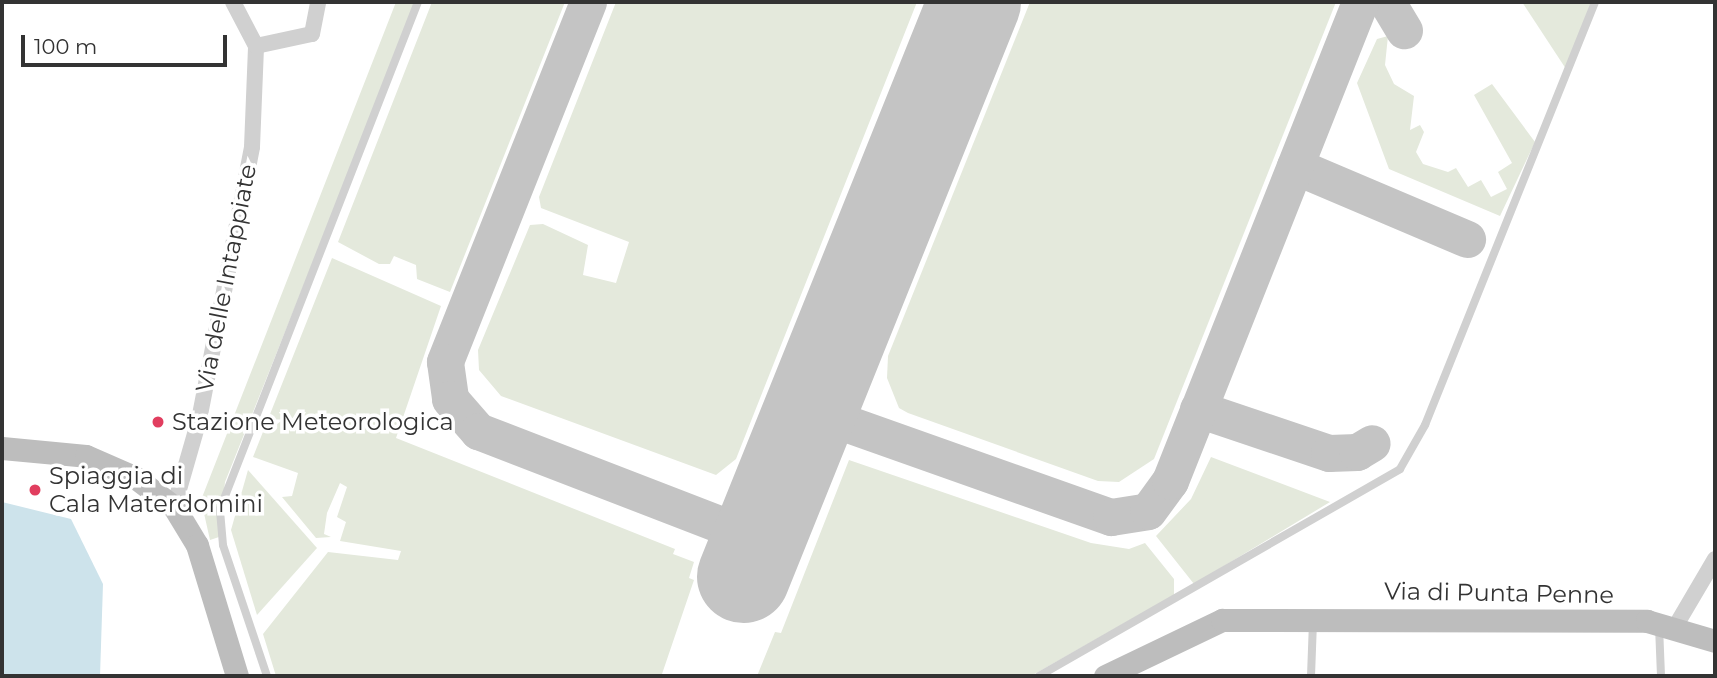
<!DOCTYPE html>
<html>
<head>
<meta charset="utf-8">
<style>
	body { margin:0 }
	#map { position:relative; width:1717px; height:678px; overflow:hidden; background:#fff; font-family:Montserrat,sans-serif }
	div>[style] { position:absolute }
	.green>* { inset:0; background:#e4e9dc }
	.water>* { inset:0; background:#cde3eb }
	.taxiway>* { height:37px; margin:-18.5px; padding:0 18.5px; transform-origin:18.5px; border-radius:18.5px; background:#c4c4c4 }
	.runway>* { height:93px; margin:-46.5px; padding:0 46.5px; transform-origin:46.5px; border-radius:46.5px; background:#c4c4c4 }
	.lane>* { height:8px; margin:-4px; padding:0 4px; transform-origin:4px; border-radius:4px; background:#d0d0d0 }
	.street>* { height:16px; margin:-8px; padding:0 8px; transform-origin:8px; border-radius:8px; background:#d0d0d0 }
	.secondary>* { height:23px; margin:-11.5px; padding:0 11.5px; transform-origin:11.5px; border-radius:11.5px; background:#bdbdbd }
	.dots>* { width:19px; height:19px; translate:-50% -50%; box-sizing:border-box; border:4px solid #fff; border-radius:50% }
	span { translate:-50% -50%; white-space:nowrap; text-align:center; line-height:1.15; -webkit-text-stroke:7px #fff; paint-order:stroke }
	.street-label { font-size:24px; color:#333 }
	.poi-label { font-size:24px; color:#333 }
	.left { translate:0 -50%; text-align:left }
	.frame { position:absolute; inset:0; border:4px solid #333; pointer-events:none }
	.scale { position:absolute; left:21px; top:35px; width:206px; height:32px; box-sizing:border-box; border:4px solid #333; border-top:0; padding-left:9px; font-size:21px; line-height:24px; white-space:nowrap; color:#333; -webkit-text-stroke:5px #fff; paint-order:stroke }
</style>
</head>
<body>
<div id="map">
	<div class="green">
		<div style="clip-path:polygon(396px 2px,417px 2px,225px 482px,219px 537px,210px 540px,201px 500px)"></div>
		<div style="clip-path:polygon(432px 2px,565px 2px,450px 292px,417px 279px,416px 265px,394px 256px,390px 264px,379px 264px,338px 242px)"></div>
		<div style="clip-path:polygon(616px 2px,917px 2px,736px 459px,716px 475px,501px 396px,479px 370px,478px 350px,530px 225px,543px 224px,588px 245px,583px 275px,616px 283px,629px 242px,541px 208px,539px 197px)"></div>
		<div style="clip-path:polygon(1030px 2px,1336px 2px,1154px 459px,1119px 482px,1098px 481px,908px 413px,899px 408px,887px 378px,888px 356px)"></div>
		<div style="clip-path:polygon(1522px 2px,1591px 2px,1566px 69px)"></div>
		<div style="clip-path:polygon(1388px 36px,1385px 65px,1394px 84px,1414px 96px,1410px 130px,1420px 125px,1424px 132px,1416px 152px,1423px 164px,1448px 172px,1456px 168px,1468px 187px,1481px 180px,1491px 197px,1507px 189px,1498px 172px,1512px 163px,1474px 95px,1492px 84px,1535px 142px,1500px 216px,1389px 169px,1357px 83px,1377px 39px)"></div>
		<div style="clip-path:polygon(332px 258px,441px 306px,396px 438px,675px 549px,673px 554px,694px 562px,689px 578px,694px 580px,662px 674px,667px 676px,276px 676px,263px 634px,328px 552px,398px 560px,401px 551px,340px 541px,346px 522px,337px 517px,347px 487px,340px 483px,327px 513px,324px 534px,331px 537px,316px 538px,282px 497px,292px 496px,298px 473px,253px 457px)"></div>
		<div style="clip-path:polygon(1211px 457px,1330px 502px,1194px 584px,1156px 536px,1191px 499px)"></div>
		<div style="clip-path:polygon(849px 460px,1091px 543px,1129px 549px,1145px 543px,1174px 579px,1174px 595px,1031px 676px,757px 676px,775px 632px,781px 633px)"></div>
		<div style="clip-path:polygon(248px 470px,317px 548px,257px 615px,231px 530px)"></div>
	</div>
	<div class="water">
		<div style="clip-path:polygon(2px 502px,71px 519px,103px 584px,100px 676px,2px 676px)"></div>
	</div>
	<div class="taxiway">
		<div style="left:588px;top:2px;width:387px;rotate:111.7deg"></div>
		<div style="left:445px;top:362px;width:37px;rotate:82deg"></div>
		<div style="left:450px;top:399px;width:43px;rotate:48.8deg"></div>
		<div style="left:478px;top:431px;width:300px;rotate:21.1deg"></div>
		<div style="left:1387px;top:2px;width:33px;rotate:59deg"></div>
		<div style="left:1295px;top:166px;width:187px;rotate:23deg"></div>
		<div style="left:1198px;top:409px;width:138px;rotate:18.6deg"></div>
		<div style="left:1329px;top:453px;width:28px;rotate:-2deg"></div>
		<div style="left:1357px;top:452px;width:17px;rotate:-31deg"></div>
		<div style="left:814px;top:412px;width:315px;rotate:19.5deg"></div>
		<div style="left:1111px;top:517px;width:37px;rotate:-9deg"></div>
		<div style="left:1148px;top:511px;width:37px;rotate:-54deg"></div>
		<div style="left:1170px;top:481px;width:515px;rotate:-68.36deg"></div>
	</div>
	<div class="runway">
		<div style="left:743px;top:576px;width:619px;rotate:-68.08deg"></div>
	</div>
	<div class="lane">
		<div style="left:1659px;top:626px;width:50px;rotate:87.7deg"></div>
		<div style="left:267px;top:676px;width:138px;rotate:-108.6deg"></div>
		<div style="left:223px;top:545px;width:36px;rotate:-95deg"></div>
		<div style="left:220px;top:509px;width:544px;rotate:-68.67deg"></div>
		<div style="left:1039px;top:676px;width:416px;rotate:-29.8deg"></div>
		<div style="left:1400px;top:469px;width:51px;rotate:-60.4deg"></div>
		<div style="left:1425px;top:425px;width:456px;rotate:-68.1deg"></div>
		<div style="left:1311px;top:676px;width:55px;rotate:-87.9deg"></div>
	</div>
	<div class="street">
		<div style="left:233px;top:2px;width:50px;rotate:62.4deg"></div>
		<div style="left:174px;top:507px;width:91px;rotate:-74deg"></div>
		<div style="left:199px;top:420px;width:278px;rotate:-79deg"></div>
		<div style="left:252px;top:147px;width:101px;rotate:-87.7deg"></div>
		<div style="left:256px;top:46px;width:57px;rotate:-12.1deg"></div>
		<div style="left:312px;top:34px;width:33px;rotate:-79deg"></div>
		<div style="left:1675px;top:627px;width:79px;rotate:-59.5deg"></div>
	</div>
	<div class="secondary">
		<div style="left:2px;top:448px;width:84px;rotate:5.4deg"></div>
		<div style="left:86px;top:456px;width:55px;rotate:23.7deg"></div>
		<div style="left:136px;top:478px;width:48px;rotate:37.3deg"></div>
		<div style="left:174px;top:507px;width:44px;rotate:58.8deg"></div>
		<div style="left:197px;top:545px;width:137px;rotate:73deg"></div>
		<div style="left:1105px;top:676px;width:130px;rotate:-25.6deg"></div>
		<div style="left:1222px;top:620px;width:425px;rotate:0.1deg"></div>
		<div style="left:1647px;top:621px;width:71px;rotate:16.4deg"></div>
	</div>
	<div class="dots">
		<div style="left:158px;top:422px;background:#e13e5f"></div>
		<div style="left:35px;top:490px;background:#e13e5f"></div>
	</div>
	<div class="street-label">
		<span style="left:226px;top:278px;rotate:-79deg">Via delle Intappiate</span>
		<span style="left:1499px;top:593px;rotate:1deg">Via di Punta Penne</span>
	</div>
	<div class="poi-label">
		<span class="left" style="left:172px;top:422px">Stazione Meteorologica</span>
		<span class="left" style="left:49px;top:490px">Spiaggia di<br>Cala Materdomini</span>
	</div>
	<div class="frame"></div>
	<div class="scale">100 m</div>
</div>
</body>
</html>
